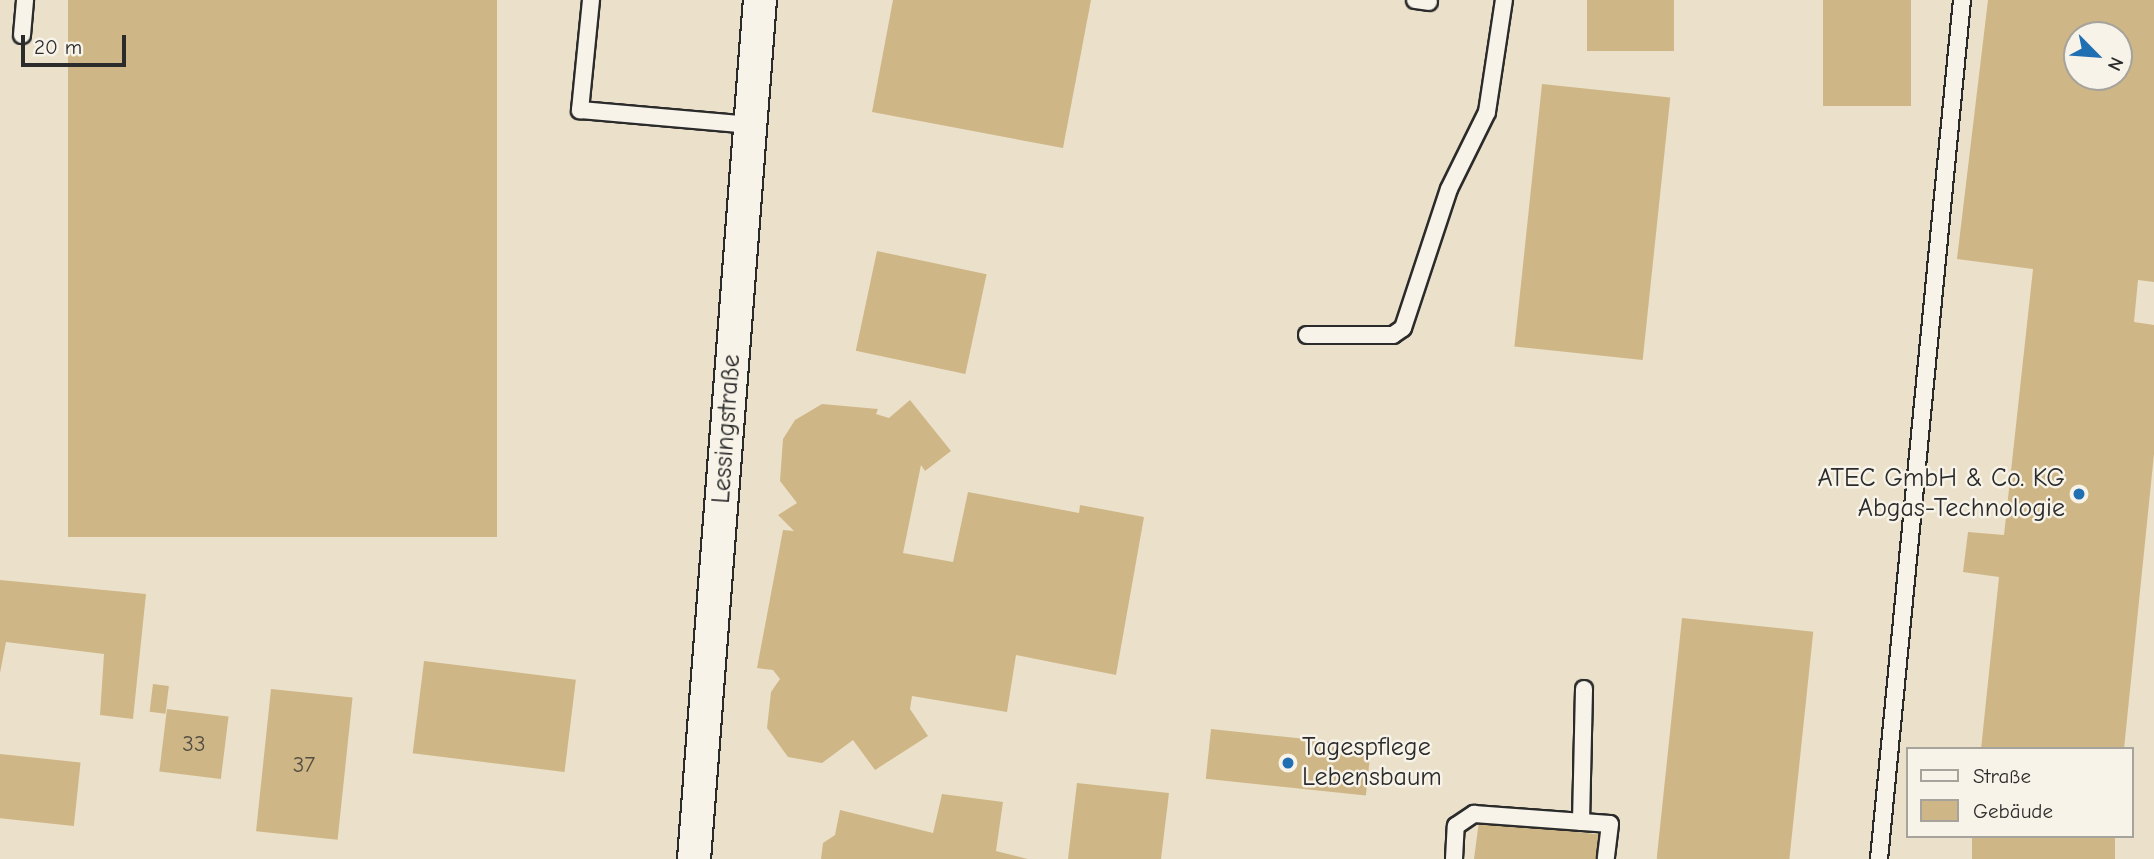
<!DOCTYPE html>
<html>
<head>
<meta charset="utf-8">
<style>
	body { margin:0 }
	#map { position:relative; width:2154px; height:859px; overflow:hidden; background:#f7f3e8; font-family:"Comic Neue",sans-serif }
	div>[style] { position:absolute }
	.built>* { inset:0; background:#ebe1cb }
	.building>* { inset:0; background:#cfb686; transform-origin:0 0 }
	.roads { filter:drop-shadow(2px 0 #2b2b2b) drop-shadow(-2px 0 #2b2b2b) drop-shadow(0 2px #2b2b2b) drop-shadow(0 -2px #2b2b2b) }
	.service>* { height:16px; margin:-8px; padding:0 8px; transform-origin:8px; border-radius:8px; background:#f7f3e8 }
	.minor>* { height:32px; margin:-16px; padding:0 16px; transform-origin:16px; border-radius:16px; background:#f7f3e8 }
	.dots>* { width:19px; height:19px; translate:-50% -50%; box-sizing:border-box; border:4px solid #f7f3e8; border-radius:50% }
	span { translate:-50% -50%; white-space:nowrap; text-align:center; line-height:1.15; -webkit-text-stroke:5px #f7f3e8; paint-order:stroke }
	.number-label { font-size:23px; color:#544e42 }
	.number-label span { -webkit-text-stroke-width:0 }
	.street-label { font-size:26px; color:#2b2b2b }
	.poi-label { font-size:26px; color:#2b2b2b }
	.right { translate:-100% -50%; text-align:right }
	.left { translate:0 -50%; text-align:left }
	.legend { position:absolute; left:1906px; top:747px; width:228px; height:91px; box-sizing:border-box; background:#f7f3e8; border:2px solid #a5a39c; margin:0; padding:9px 12px; list-style:none; font-size:21px; color:#2b2b2b }
	.legend li { display:flex; align-items:center; gap:14px; height:35px }
	.legend b { width:35px; border:2px solid #a5a39c }
	.north { position:absolute; left:2063px; top:21px; width:70px; height:70px; box-sizing:border-box; background:#f7f3e8; border:2px solid #a5a39c; border-radius:50%; rotate:115deg; font-size:19px; font-weight:700; line-height:28px; text-align:center; color:#2b2b2b }
	.north::after { content:''; display:block; margin:auto; width:24px; height:32px; background:#1f6fb2; clip-path:polygon(50% 0,100% 100%,50% 72%,0 100%) }
	.scale { position:absolute; left:21px; top:35px; width:105px; height:32px; box-sizing:border-box; border:4px solid #2b2b2b; border-top:0; padding-left:9px; font-size:21px; line-height:24px; white-space:nowrap; color:#2b2b2b; -webkit-text-stroke:5px #f7f3e8; paint-order:stroke }
</style>
</head>
<body>
<div id="map">
	<div class="built">
		<div style="clip-path:polygon(evenodd,0 0,2154px 0,2154px 859px,0 859px,0 0,2077px 35px,2119px 35px,2119px 77px,2077px 77px,2077px 35px,0 0,1907px 749px,2131px 749px,2131px 836px,1907px 836px,1907px 749px)"></div>
	</div>
	<div class="building">
		<div style="left:68px;top:0;width:429px;height:537px"></div>
		<div style="clip-path:polygon(893px 0,1091px 0,1063px 148px,872px 112px)"></div>
		<div style="left:1587px;top:0;width:87px;height:51px"></div>
		<div style="left:1823px;top:0;width:88px;height:106px"></div>
		<div style="clip-path:polygon(evenodd,1988px 0,2154px 0,2154px 282px,2138px 280px,2134px 322px,2154px 325px,2154px 454px,2124px 749px,1981px 749px,1999px 577px,1963px 572px,1968px 532px,2004px 535px,2033px 269px,1957px 259px,1988px 0,2077px 35px,2119px 35px,2119px 77px,2077px 77px,2077px 35px)"></div>
		<div style="left:1542px;top:84px;width:129px;height:264px;rotate:6deg"></div>
		<div style="left:877px;top:251px;width:112px;height:102px;rotate:12deg"></div>
		<div style="clip-path:polygon(910px 400px,951px 451px,925px 471px,921px 465px,903px 553px,953px 562px,968px 492px,1079px 513px,1080px 505px,1144px 517px,1116px 675px,1016px 655px,1007px 712px,912px 696px,910px 709px,928px 736px,875px 770px,853px 740px,822px 763px,788px 757px,767px 728px,771px 692px,780px 679px,773px 670px,757px 668px,783px 530px,794px 531px,778px 515px,797px 503px,780px 481px,783px 439px,795px 420px,822px 404px,878px 409px,876px 414px,889px 418px)"></div>
		<div style="clip-path:polygon(0 580px,146px 594px,133px 719px,100px 715px,104px 654px,6px 642px,0 673px)"></div>
		<div style="left:1682px;top:618px;width:132px;height:242px;rotate:6deg"></div>
		<div style="left:424px;top:661px;width:153px;height:93px;rotate:7deg"></div>
		<div style="left:153px;top:684px;width:16px;height:28px;rotate:7deg"></div>
		<div style="left:271px;top:689px;width:82px;height:143px;rotate:6deg"></div>
		<div style="left:167px;top:709px;width:62px;height:63px;rotate:7deg"></div>
		<div style="left:1211px;top:729px;width:161px;height:50px;rotate:6deg"></div>
		<div style="left:0;top:754px;width:81px;height:64px;rotate:6deg"></div>
		<div style="clip-path:polygon(1077px 783px,1169px 793px,1161px 859px,1068px 859px)"></div>
		<div style="clip-path:polygon(942px 794px,1003px 802px,996px 851px,1028px 859px,821px 859px,823px 843px,835px 835px,840px 810px,933px 833px)"></div>
		<div style="clip-path:polygon(1479px 821px,1604px 835px,1601px 859px,1474px 859px)"></div>
		<div style="left:1972px;top:836px;width:143px;height:23px"></div>
	</div>
	<div class="roads">
		<div class="service">
			<div style="left:591px;top:0;width:111px;rotate:95.7deg"></div>
			<div style="left:580px;top:110px;width:172px;rotate:5deg"></div>
			<div style="left:1415px;top:0;width:14px;rotate:8deg"></div>
			<div style="left:22px;top:35px;width:35px;rotate:-85deg"></div>
			<div style="left:1307px;top:335px;width:86px"></div>
			<div style="left:1393px;top:335px;width:12px;rotate:-35deg"></div>
			<div style="left:1403px;top:328px;width:146px;rotate:-71.7deg"></div>
			<div style="left:1449px;top:189px;width:86px;rotate:-63.7deg"></div>
			<div style="left:1487px;top:112px;width:113px;rotate:-81.4deg"></div>
			<div style="left:1581px;top:822px;width:133px;rotate:-88.7deg"></div>
			<div style="left:1454px;top:859px;width:33px;rotate:-87deg"></div>
			<div style="left:1456px;top:826px;width:22px;rotate:-34deg"></div>
			<div style="left:1474px;top:814px;width:136px;rotate:4.2deg"></div>
			<div style="left:1610px;top:824px;width:35px;rotate:97deg"></div>
			<div style="left:1879px;top:859px;width:863px;rotate:-84.48deg"></div>
		</div>
		<div class="minor">
			<div style="left:694px;top:859px;width:862px;rotate:-85.61deg"></div>
		</div>
	</div>
	<div class="dots">
		<div style="left:2079px;top:494px;background:#1f6fb2"></div>
		<div style="left:1288px;top:763px;background:#1f6fb2"></div>
	</div>
	<div class="number-label">
		<span style="left:194px;top:744px">33</span>
		<span style="left:304px;top:765px">37</span>
	</div>
	<div class="street-label">
		<span style="left:727px;top:429px;rotate:-86deg">Lessingstraße</span>
	</div>
	<div class="poi-label">
		<span class="right" style="left:2065px;top:494px">ATEC GmbH &amp; Co. KG<br>Abgas-Technologie</span>
		<span class="left" style="left:1302px;top:763px">Tagespflege<br>Lebensbaum</span>
	</div>
	<ul class="legend">
	<li><b style="height:9px;background:#f7f3e8"></b>Straße</li>
	<li><b style="height:19px;background:#cfb686"></b>Gebäude</li>
	</ul>
	<div class="north">N</div>
	<div class="scale">20 m</div>
</div>
</body>
</html>
